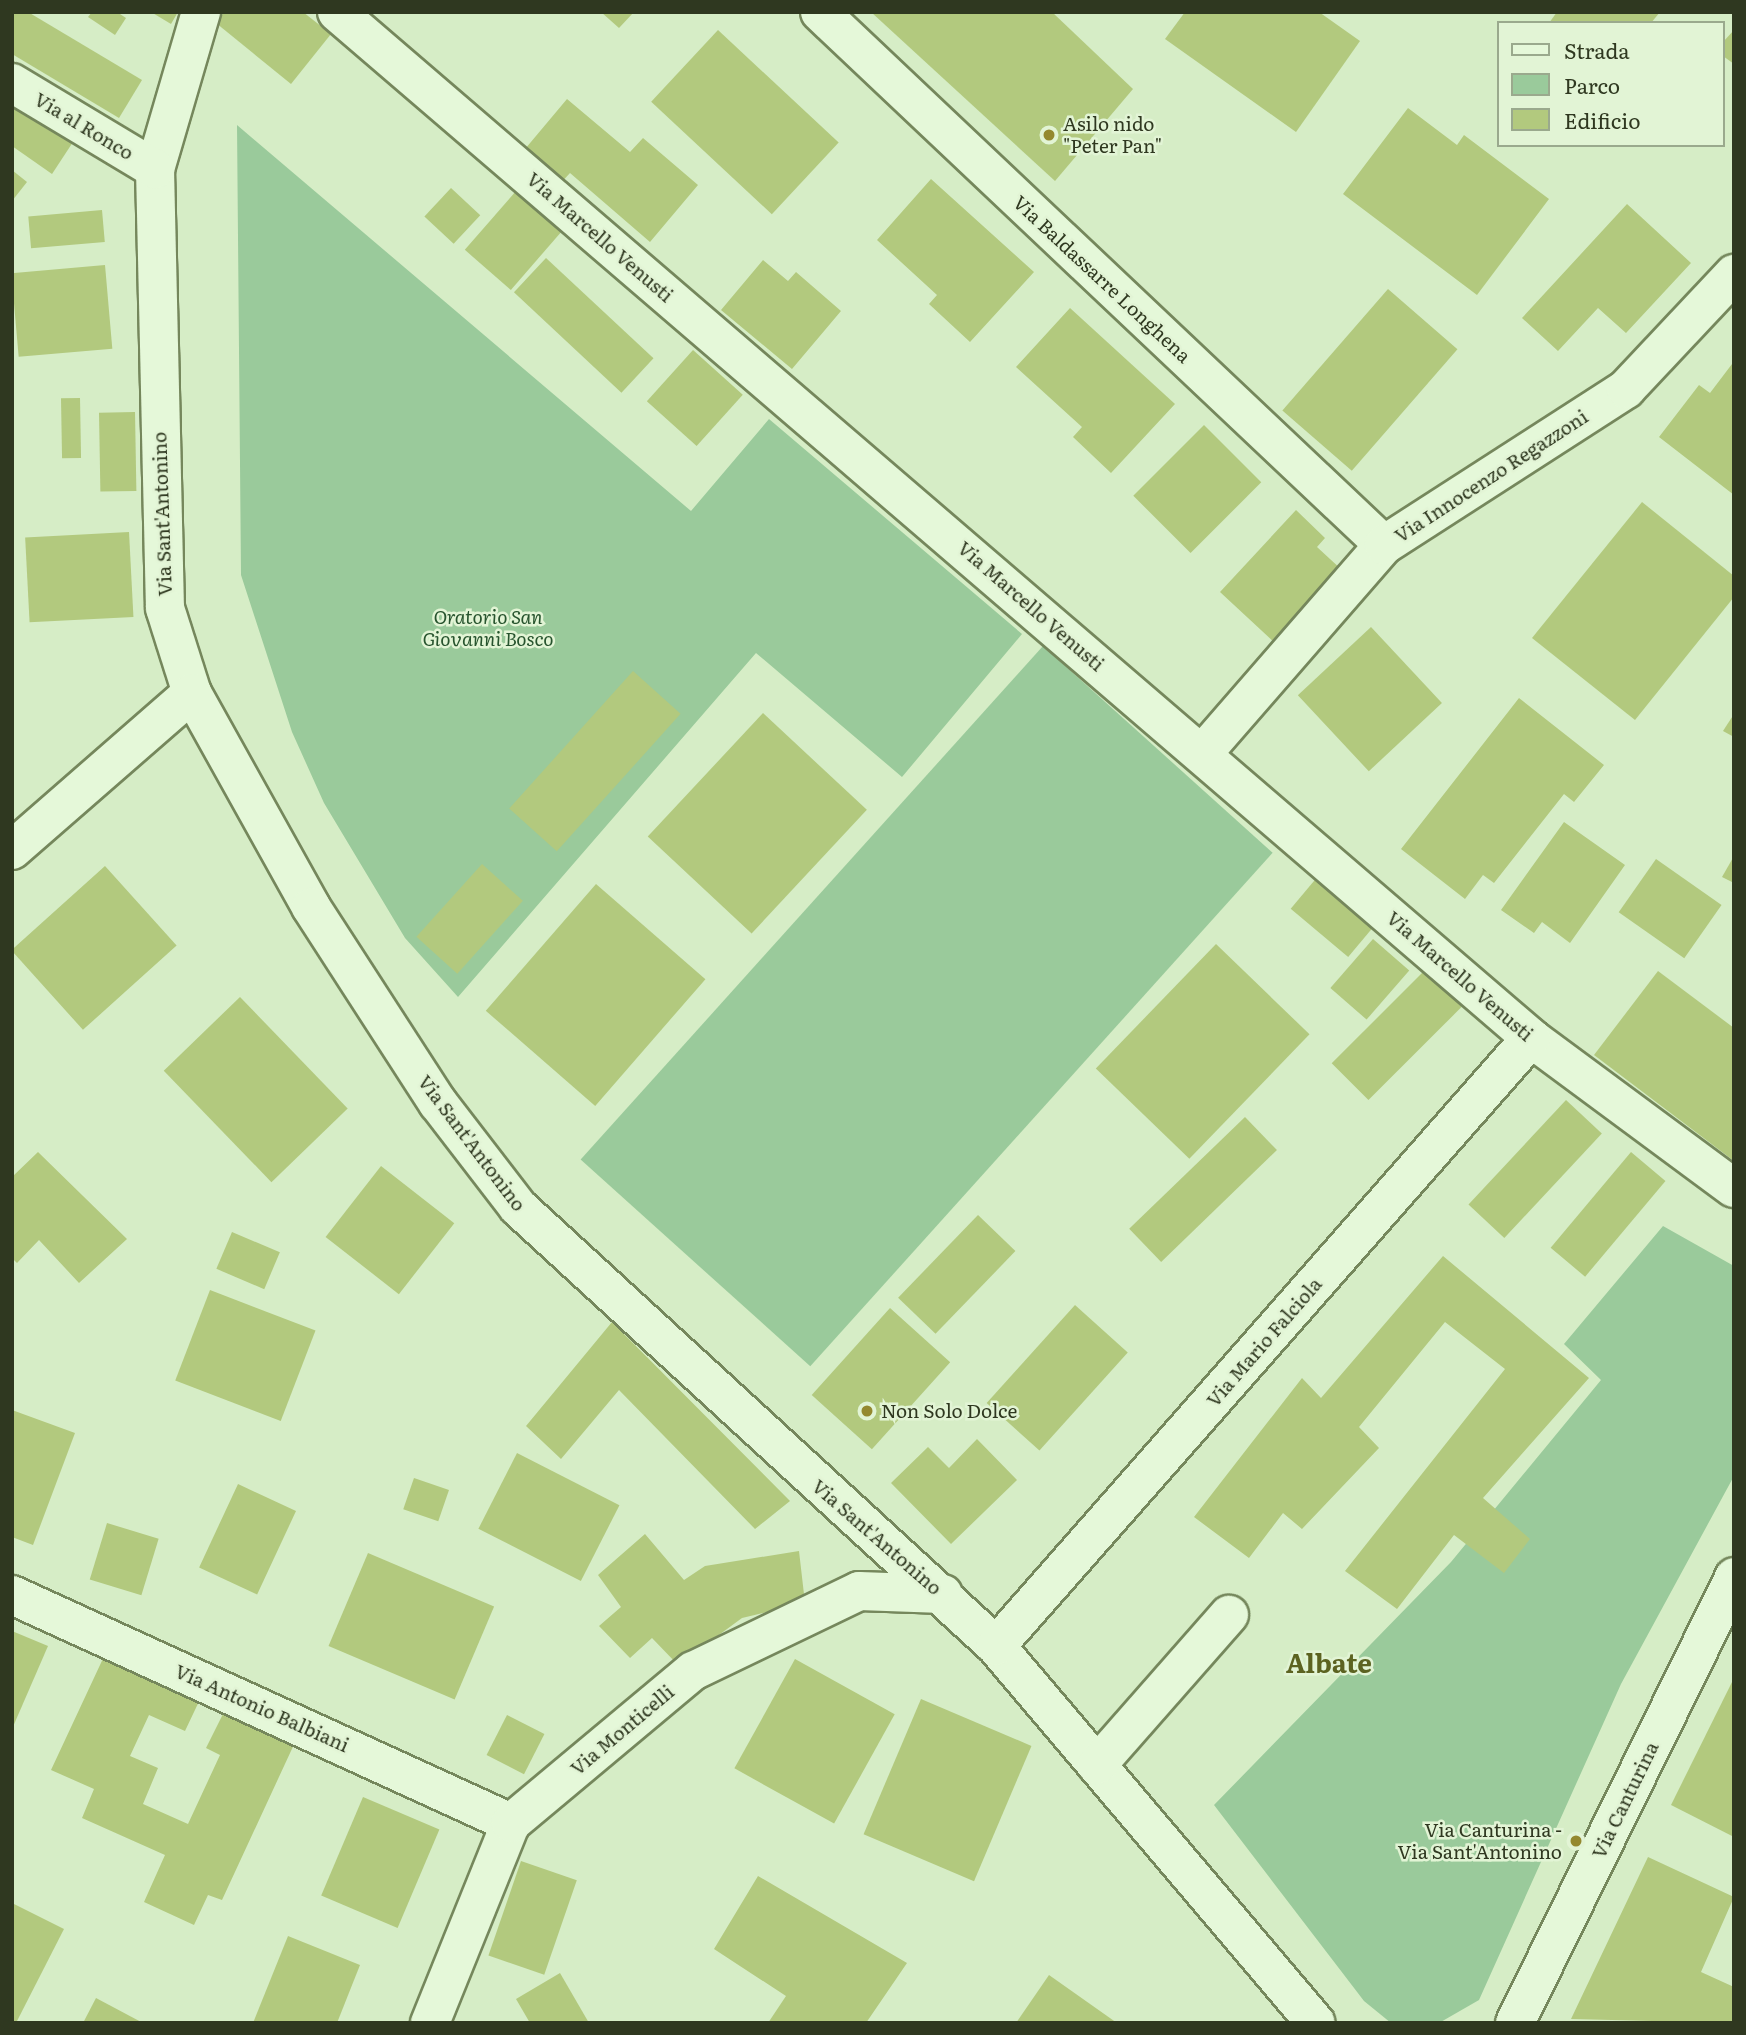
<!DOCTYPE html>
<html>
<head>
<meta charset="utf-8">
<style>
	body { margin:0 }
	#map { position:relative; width:1746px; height:2035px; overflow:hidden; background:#d6edc6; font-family:Literata,serif }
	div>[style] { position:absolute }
	.green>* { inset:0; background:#9aca9b; transform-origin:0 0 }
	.building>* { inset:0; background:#b2c97e; transform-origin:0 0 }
	.roads { filter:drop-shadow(2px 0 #75875c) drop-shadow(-2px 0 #75875c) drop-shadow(0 2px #75875c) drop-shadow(0 -2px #75875c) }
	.minor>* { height:38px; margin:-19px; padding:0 19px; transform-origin:19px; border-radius:19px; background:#e5f8d9 }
	.secondary>* { height:38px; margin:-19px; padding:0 19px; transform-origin:19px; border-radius:19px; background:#e5f8d9 }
	.dots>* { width:19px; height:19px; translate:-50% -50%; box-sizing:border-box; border:4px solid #e2f4d5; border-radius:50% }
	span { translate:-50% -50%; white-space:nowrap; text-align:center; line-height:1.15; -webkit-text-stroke:5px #e2f4d5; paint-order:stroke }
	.poi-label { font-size:19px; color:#2f3820 }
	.left { translate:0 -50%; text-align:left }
	.right { translate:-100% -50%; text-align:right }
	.street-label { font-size:19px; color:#2f3820 }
	.park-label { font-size:19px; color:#27542e; font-style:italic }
	.district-label { font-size:26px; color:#5c6321; font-weight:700 }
	.frame { position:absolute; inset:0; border:14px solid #2f3820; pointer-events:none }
	.legend { position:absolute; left:1497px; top:21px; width:228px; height:126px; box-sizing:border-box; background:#e2f4d5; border:2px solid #9aa98d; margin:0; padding:9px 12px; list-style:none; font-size:21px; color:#2f3820 }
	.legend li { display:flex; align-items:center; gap:14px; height:35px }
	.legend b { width:35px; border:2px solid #9aa98d }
</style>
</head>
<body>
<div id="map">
	<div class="green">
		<div style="clip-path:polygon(237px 125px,691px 511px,769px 419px,1022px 634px,902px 777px,756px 653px,458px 997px,405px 938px,324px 803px,292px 732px,241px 575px)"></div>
		<div style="left:1043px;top:646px;width:309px;height:691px;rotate:42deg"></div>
		<div style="clip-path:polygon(1663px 1226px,1734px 1266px,1734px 1476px,1621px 1684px,1479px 2000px,1439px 2023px,1391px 2023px,1364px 2001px,1214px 1805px,1451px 1562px,1601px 1380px,1564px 1344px)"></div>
	</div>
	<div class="building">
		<div style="clip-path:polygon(12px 12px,28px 12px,142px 80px,119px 118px,12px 54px)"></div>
		<div style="clip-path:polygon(92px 12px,117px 12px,126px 18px,115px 35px,88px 17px)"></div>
		<div style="clip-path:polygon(151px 12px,178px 12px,171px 24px)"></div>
		<div style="clip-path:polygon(224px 12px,303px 12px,331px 34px,291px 84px,216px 23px)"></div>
		<div style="clip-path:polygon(601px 12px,634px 12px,619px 28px)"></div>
		<div style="clip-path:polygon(871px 12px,1052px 12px,1133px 89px,1055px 181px)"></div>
		<div style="clip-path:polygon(1185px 12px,1319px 12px,1360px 41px,1296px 132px,1165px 39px)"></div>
		<div style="clip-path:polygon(1557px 12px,1660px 12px,1651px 23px,1549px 23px)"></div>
		<div style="left:718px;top:30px;width:165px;height:98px;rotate:43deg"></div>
		<div style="clip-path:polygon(1734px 30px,1734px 64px,1723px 56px,1723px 42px)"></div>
		<div style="clip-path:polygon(567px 99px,630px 152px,643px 138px,698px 185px,650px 242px,570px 173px,557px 187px,520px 155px)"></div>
		<div style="clip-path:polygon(20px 100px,75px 139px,52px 174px,12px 146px,12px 111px)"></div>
		<div style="clip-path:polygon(1408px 108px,1457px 145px,1464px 135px,1549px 199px,1477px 295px,1343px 194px)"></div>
		<div style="clip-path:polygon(12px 170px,27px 182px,12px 201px)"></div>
		<div style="clip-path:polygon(931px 179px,1034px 272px,970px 342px,929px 304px,937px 295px,877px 240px)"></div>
		<div style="left:451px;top:188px;width:40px;height:39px;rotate:43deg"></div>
		<div style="left:516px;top:191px;width:61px;height:78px;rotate:41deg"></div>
		<div style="clip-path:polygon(1627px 204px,1691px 263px,1626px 333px,1598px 308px,1558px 351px,1522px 318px)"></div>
		<div style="left:102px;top:210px;width:32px;height:74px;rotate:85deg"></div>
		<div style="left:546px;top:258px;width:147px;height:47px;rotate:43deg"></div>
		<div style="clip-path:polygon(763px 260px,788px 281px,796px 272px,841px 311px,792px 369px,721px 310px)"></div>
		<div style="left:105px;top:265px;width:84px;height:94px;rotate:85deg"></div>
		<div style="left:1388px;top:289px;width:92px;height:161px;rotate:41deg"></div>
		<div style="clip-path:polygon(1070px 308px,1175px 404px,1111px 473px,1073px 437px,1082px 427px,1016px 367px)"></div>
		<div style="left:693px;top:350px;width:67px;height:69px;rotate:42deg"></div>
		<div style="clip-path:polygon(1732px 364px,1734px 366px,1734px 495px,1659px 437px,1699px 385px,1710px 393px)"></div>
		<div style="left:80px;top:398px;width:60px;height:19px;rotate:89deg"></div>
		<div style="left:135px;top:412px;width:79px;height:36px;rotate:89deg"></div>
		<div style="left:1204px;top:425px;width:81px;height:100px;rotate:45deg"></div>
		<div style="clip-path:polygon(1642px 502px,1734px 576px,1734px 597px,1635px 720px,1532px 638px)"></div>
		<div style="clip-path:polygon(1296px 510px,1325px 538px,1317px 547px,1343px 571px,1276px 644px,1220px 592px)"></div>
		<div style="left:129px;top:532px;width:85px;height:104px;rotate:87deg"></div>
		<div style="left:1371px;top:627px;width:104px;height:100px;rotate:47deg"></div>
		<div style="left:633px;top:671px;width:64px;height:185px;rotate:42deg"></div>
		<div style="clip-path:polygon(1519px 698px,1604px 765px,1574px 802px,1564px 794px,1494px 883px,1483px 875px,1465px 899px,1401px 849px)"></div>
		<div style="left:763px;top:713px;width:142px;height:169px;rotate:43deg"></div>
		<div style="clip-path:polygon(1734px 714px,1734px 737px,1723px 731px)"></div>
		<div style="clip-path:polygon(1564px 822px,1625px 865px,1570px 943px,1542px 922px,1534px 933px,1501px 910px)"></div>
		<div style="clip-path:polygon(1734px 856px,1734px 883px,1722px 877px)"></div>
		<div style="left:1656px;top:859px;width:80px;height:65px;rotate:35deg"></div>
		<div style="left:482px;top:864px;width:55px;height:98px;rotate:42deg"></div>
		<div style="left:105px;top:866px;width:107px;height:126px;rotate:48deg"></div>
		<div style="left:1319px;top:875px;width:75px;height:44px;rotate:40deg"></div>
		<div style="left:596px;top:884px;width:145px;height:168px;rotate:41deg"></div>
		<div style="left:1373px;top:939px;width:48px;height:65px;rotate:41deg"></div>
		<div style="left:1216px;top:944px;width:130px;height:173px;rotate:44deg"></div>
		<div style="left:1425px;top:970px;width:52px;height:132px;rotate:45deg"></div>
		<div style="clip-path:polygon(1658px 971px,1734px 1028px,1734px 1161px,1594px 1055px)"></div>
		<div style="left:240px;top:997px;width:155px;height:106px;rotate:46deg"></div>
		<div style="left:1566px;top:1100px;width:49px;height:143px;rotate:43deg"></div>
		<div style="left:1245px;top:1117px;width:46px;height:161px;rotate:46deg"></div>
		<div style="clip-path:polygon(38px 1152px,127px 1239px,79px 1283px,39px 1240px,17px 1263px,12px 1258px,12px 1177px)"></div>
		<div style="left:1631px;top:1152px;width:45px;height:125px;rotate:40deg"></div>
		<div style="left:381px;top:1166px;width:93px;height:90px;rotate:38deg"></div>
		<div style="left:978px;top:1215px;width:52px;height:115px;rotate:44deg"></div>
		<div style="left:232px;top:1232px;width:52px;height:40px;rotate:23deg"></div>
		<div style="clip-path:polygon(1443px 1256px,1589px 1378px,1483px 1498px,1530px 1539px,1504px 1573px,1454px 1535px,1397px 1609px,1345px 1571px,1505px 1369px,1445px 1322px,1359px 1427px,1379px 1448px,1302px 1529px,1283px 1513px,1249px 1558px,1194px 1517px,1302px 1378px,1321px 1398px)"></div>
		<div style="left:210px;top:1290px;width:113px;height:97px;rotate:21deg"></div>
		<div style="left:1075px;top:1305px;width:71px;height:132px;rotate:42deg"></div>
		<div style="left:890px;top:1308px;width:81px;height:117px;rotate:42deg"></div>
		<div style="clip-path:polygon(612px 1322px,790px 1501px,755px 1529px,619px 1390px,561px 1459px,526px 1426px)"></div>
		<div style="clip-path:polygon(12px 1410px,75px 1433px,33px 1545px,12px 1537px)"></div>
		<div style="clip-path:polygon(977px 1439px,1017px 1480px,951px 1544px,891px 1483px,928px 1447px,949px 1468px)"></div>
		<div style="left:517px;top:1453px;width:115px;height:85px;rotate:27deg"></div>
		<div style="left:414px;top:1478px;width:37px;height:33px;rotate:19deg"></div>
		<div style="left:238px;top:1484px;width:64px;height:92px;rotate:25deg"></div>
		<div style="left:107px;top:1523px;width:54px;height:59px;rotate:17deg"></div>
		<div style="clip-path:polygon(645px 1534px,684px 1580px,705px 1566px,799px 1551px,805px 1603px,742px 1618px,678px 1665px,652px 1638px,630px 1658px,599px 1626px,621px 1607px,598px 1575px)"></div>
		<div style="left:368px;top:1553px;width:137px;height:101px;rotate:23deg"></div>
		<div style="clip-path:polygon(12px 1631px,48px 1646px,12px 1729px)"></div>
		<div style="clip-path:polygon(107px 1650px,203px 1693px,185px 1731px,149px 1715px,130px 1756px,158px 1768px,143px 1804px,188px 1824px,220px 1755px,206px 1748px,226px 1708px,297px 1738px,222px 1900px,208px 1895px,194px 1925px,144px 1902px,165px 1855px,82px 1818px,94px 1789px,51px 1770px)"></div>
		<div style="left:795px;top:1659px;width:114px;height:125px;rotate:29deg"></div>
		<div style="clip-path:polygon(1734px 1678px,1734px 1837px,1671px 1805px)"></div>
		<div style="left:921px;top:1699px;width:120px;height:147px;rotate:23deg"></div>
		<div style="left:507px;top:1715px;width:42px;height:45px;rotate:27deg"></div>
		<div style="left:363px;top:1797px;width:83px;height:107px;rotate:23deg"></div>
		<div style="clip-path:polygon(1648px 1857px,1734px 1897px,1701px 1972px,1734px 1987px,1734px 2023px,1571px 2019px)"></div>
		<div style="left:521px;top:1861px;width:59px;height:100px;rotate:19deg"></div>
		<div style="clip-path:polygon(758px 1876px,907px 1963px,866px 2023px,768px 2023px,786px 1996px,714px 1949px)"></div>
		<div style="clip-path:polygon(12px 1903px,64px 1929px,16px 2023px,12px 2023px)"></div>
		<div style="clip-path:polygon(288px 1936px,360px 1965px,337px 2023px,253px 2023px)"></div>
		<div style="clip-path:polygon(560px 1973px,589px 2023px,530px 2023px,516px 1999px)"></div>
		<div style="clip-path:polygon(1049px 1975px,1117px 2023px,1016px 2023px)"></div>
		<div style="clip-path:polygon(96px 1998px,143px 2023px,83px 2023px)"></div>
	</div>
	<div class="roads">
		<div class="minor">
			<div style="left:201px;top:12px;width:164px;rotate:106.3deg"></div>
			<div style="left:155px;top:169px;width:439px;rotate:88.7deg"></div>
			<div style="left:165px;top:608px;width:89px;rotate:72.4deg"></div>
			<div style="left:192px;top:693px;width:245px;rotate:60.9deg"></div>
			<div style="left:311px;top:907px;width:234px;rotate:57.1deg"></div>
			<div style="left:438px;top:1103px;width:131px;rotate:52.4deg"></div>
			<div style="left:518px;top:1207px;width:649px;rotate:42.56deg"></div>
			<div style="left:996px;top:1646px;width:494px;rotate:49.7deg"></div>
			<div style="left:337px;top:12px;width:1574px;rotate:40.67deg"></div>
			<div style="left:1531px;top:1038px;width:252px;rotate:36.5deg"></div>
			<div style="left:820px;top:12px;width:776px;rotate:43.38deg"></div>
			<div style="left:12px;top:83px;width:167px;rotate:31deg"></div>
			<div style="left:1203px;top:753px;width:276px;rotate:-49deg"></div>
			<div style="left:1384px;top:545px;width:288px;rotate:-32.8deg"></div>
			<div style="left:1626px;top:389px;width:158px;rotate:-46.8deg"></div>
			<div style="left:12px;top:850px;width:239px;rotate:-41.1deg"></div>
			<div style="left:12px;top:1595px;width:549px;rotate:24.56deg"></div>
			<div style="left:996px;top:1646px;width:810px;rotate:-48.65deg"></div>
			<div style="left:1097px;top:1765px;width:200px;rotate:-48.7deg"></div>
			<div style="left:430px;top:2023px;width:216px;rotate:-68deg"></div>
			<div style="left:511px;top:1823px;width:237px;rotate:-39.9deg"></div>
			<div style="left:693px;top:1671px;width:184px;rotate:-25.7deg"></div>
			<div style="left:859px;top:1591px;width:84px;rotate:2deg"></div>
		</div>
		<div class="secondary">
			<div style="left:1515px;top:2023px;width:497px;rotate:-63.8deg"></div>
		</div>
	</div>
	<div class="dots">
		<div style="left:1049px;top:135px;background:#94892f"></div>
		<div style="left:867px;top:1411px;background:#94892f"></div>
		<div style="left:1576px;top:1841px;background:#94892f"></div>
	</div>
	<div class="poi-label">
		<span class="left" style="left:1063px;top:135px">Asilo nido<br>"Peter Pan"</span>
		<span class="left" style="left:881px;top:1411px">Non Solo Dolce</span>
		<span class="right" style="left:1562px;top:1841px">Via Canturina -<br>Via Sant'Antonino</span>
	</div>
	<div class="street-label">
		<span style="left:84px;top:126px;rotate:31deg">Via al Ronco</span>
		<span style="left:600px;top:237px;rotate:41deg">Via Marcello Venusti</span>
		<span style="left:1102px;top:279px;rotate:43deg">Via Baldassarre Longhena</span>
		<span style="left:1491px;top:476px;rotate:-33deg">Via Innocenzo Regazzoni</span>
		<span style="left:162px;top:514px;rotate:-92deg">Via Sant'Antonino</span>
		<span style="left:1031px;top:606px;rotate:41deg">Via Marcello Venusti</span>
		<span style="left:1460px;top:976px;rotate:41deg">Via Marcello Venusti</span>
		<span style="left:472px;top:1143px;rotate:53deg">Via Sant'Antonino</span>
		<span style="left:1264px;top:1342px;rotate:-49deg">Via Mario Falciola</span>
		<span style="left:877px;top:1537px;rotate:41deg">Via Sant'Antonino</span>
		<span style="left:262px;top:1708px;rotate:24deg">Via Antonio Balbiani</span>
		<span style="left:622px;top:1730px;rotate:-40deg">Via Monticelli</span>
		<span style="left:1625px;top:1800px;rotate:-64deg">Via Canturina</span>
	</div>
	<div class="park-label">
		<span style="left:488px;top:628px">Oratorio San<br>Giovanni Bosco</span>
	</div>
	<div class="district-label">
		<span style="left:1329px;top:1662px">Albate</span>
	</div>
	<div class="frame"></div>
	<ul class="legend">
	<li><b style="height:9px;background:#e5f8d9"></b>Strada</li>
	<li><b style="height:19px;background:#9aca9b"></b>Parco</li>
	<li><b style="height:19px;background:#b2c97e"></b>Edificio</li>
	</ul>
</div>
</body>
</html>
